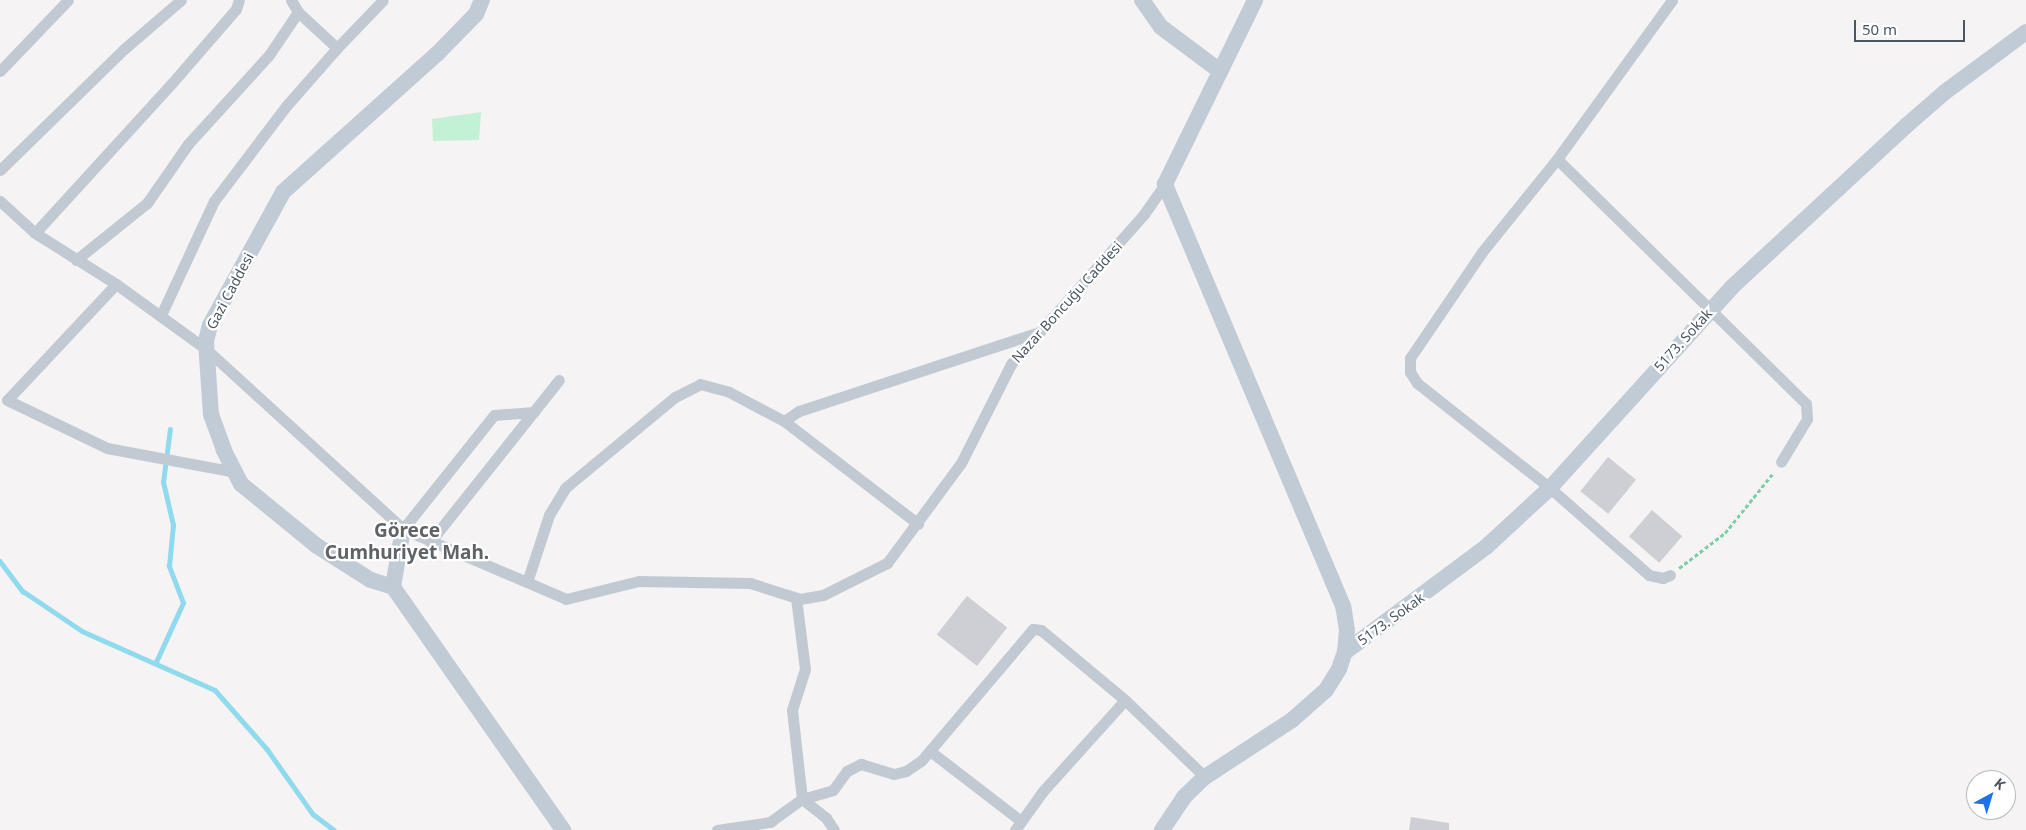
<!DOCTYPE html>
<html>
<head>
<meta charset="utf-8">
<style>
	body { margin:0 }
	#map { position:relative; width:2026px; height:830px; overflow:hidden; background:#f5f3f3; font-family:"Noto Sans",sans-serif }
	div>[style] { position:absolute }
	.green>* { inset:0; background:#c3f1d5 }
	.stream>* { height:4.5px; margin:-2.25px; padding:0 2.25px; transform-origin:2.25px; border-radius:2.25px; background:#90daee }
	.building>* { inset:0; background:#cdcfd5; transform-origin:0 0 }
	.path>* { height:2.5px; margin-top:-1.25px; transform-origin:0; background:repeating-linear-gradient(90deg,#7ad0a6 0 4px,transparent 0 6.5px) }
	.street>* { height:11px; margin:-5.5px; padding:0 5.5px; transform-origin:5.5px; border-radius:5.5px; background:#c1cad2 }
	.secondary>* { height:16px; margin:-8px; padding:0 8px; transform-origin:8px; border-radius:8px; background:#c1cbd6 }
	span { translate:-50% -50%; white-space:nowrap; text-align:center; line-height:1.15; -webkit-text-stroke:4.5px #fff; paint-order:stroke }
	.street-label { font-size:14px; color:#4a5661 }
	.district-label { font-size:19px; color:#5f6368; font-weight:700 }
	.north { position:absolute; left:1966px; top:770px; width:50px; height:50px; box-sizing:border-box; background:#fff; border:1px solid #b7bbc0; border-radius:50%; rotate:39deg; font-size:14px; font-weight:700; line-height:20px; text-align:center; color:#4a5661 }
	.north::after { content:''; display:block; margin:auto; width:18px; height:22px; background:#1a73e8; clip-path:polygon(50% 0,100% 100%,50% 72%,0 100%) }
	.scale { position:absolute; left:1854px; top:20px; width:111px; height:22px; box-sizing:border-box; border:2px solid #4a5661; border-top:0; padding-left:6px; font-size:15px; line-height:18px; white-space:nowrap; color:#4a5661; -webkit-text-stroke:4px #fff; paint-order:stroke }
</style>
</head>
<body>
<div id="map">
	<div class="green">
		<div style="clip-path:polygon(481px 112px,479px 140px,433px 141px,432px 119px)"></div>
	</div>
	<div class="stream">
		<div style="left:0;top:561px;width:38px;rotate:53deg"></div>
		<div style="left:23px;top:591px;width:71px;rotate:34.1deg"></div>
		<div style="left:82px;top:631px;width:145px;rotate:23.9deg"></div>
		<div style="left:215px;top:690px;width:79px;rotate:48.6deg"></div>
		<div style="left:267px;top:749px;width:80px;rotate:54.7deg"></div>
		<div style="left:313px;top:814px;width:26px;rotate:37deg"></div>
		<div style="left:156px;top:662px;width:65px;rotate:-65.4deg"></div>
		<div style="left:183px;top:603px;width:40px;rotate:-111deg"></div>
		<div style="left:169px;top:566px;width:41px;rotate:-84.4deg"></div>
		<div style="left:173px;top:525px;width:44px;rotate:-103.1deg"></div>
		<div style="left:163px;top:482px;width:53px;rotate:-82.5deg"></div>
	</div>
	<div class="building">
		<div style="left:1608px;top:457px;width:36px;height:44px;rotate:39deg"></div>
		<div style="left:1652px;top:510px;width:40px;height:35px;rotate:41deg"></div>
		<div style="left:967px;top:596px;width:51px;height:49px;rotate:38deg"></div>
		<div style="clip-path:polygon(1411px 817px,1449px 823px,1449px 830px,1409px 830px)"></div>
	</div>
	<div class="path">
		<div style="left:1679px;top:568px;width:58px;rotate:-37.3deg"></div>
		<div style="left:1725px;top:533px;width:77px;rotate:-51.3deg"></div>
	</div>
	<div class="street">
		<div style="left:337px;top:48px;width:66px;rotate:-46.2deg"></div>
		<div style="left:0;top:71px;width:98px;rotate:-46.2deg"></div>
		<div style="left:1557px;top:159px;width:349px;rotate:44.5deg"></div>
		<div style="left:1806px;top:404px;width:15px;rotate:86deg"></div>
		<div style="left:1807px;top:419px;width:50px;rotate:121.2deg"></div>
		<div style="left:0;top:170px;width:173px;rotate:-44.3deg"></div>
		<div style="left:124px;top:49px;width:75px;rotate:-40.7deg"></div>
		<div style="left:0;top:201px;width:47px;rotate:42.4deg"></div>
		<div style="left:35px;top:233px;width:96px;rotate:32.2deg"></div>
		<div style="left:116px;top:284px;width:111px;rotate:35.8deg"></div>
		<div style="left:206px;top:349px;width:267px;rotate:42.4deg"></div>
		<div style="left:403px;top:529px;width:177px;rotate:23.2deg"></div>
		<div style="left:566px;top:599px;width:75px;rotate:-13.9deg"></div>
		<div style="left:639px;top:581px;width:111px;rotate:1deg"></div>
		<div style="left:750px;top:583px;width:52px;rotate:17.7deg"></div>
		<div style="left:800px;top:599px;width:23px;rotate:-10deg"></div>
		<div style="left:823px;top:595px;width:72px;rotate:-26.6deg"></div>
		<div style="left:887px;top:563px;width:124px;rotate:-53.5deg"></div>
		<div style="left:961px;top:463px;width:111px;rotate:-63.2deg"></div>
		<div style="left:1011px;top:364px;width:200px;rotate:-48.4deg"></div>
		<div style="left:1144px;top:214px;width:37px;rotate:-55deg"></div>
		<div style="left:35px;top:233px;width:203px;rotate:-47.6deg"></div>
		<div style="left:172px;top:83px;width:98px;rotate:-49.1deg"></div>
		<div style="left:236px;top:9px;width:9px;rotate:-72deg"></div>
		<div style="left:76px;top:260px;width:91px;rotate:-38.8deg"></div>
		<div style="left:147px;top:203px;width:72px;rotate:-55.2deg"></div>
		<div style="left:188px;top:144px;width:120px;rotate:-47.7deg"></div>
		<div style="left:269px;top:55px;width:52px;rotate:-56deg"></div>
		<div style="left:298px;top:12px;width:14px;rotate:-120deg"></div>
		<div style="left:116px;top:284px;width:159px;rotate:133.2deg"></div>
		<div style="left:7px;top:400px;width:111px;rotate:25.6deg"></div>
		<div style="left:107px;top:448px;width:130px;rotate:10.6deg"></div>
		<div style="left:161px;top:315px;width:126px;rotate:-65.1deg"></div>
		<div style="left:214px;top:201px;width:121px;rotate:-52.8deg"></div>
		<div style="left:287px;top:105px;width:76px;rotate:-48.7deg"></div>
		<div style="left:337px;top:48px;width:53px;rotate:-137.3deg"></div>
		<div style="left:784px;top:421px;width:18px;rotate:-34deg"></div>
		<div style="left:799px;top:411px;width:253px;rotate:-18.2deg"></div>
		<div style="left:403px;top:529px;width:146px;rotate:-51.4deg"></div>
		<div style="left:494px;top:415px;width:40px;rotate:-4.3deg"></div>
		<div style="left:430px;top:542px;width:207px;rotate:-51.5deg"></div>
		<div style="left:1670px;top:575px;width:8px;rotate:157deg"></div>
		<div style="left:1663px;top:578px;width:14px;rotate:-168deg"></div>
		<div style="left:1649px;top:575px;width:132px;rotate:-138.7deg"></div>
		<div style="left:1550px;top:488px;width:169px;rotate:-141.7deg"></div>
		<div style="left:1417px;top:383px;width:13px;rotate:-122deg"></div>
		<div style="left:1410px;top:372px;width:14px;rotate:-90deg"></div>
		<div style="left:1410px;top:358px;width:128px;rotate:-55.8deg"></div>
		<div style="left:1482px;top:252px;width:119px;rotate:-51.1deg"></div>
		<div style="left:1557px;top:159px;width:196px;rotate:-54.1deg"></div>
		<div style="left:527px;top:582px;width:71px;rotate:-71.8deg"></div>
		<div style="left:549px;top:515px;width:31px;rotate:-59deg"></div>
		<div style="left:565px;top:488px;width:143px;rotate:-39.6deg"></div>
		<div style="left:675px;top:397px;width:28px;rotate:-27deg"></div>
		<div style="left:700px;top:384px;width:30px;rotate:15deg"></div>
		<div style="left:729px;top:392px;width:62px;rotate:27.8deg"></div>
		<div style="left:784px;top:421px;width:169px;rotate:37.5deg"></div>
		<div style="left:796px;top:598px;width:72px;rotate:82.8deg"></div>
		<div style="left:805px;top:669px;width:43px;rotate:107.6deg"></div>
		<div style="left:792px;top:710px;width:90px;rotate:83.6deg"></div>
		<div style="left:802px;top:799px;width:31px;rotate:38deg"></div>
		<div style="left:826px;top:818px;width:14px;rotate:56deg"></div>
		<div style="left:930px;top:751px;width:115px;rotate:37.6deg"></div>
		<div style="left:717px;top:830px;width:54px;rotate:-8.6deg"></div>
		<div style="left:770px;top:822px;width:39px;rotate:-36deg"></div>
		<div style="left:802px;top:799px;width:32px;rotate:-16deg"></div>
		<div style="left:833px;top:790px;width:24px;rotate:-54deg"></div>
		<div style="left:847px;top:771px;width:16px;rotate:-27deg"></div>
		<div style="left:861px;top:764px;width:34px;rotate:17deg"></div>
		<div style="left:894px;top:774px;width:12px;rotate:-14deg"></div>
		<div style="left:906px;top:771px;width:18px;rotate:-34deg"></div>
		<div style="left:921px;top:761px;width:173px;rotate:-49.7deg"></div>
		<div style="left:1033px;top:629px;width:8px;rotate:7deg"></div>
		<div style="left:1041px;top:630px;width:109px;rotate:39.8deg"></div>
		<div style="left:1125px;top:700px;width:111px;rotate:43.9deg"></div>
		<div style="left:1015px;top:830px;width:48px;rotate:-54.3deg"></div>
		<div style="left:1043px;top:791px;width:122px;rotate:-48deg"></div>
	</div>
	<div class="secondary">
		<div style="left:1142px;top:0;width:33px;rotate:55deg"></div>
		<div style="left:1161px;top:27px;width:74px;rotate:36.7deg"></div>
		<div style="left:403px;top:529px;width:59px;rotate:99.8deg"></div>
		<div style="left:393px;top:587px;width:297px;rotate:55deg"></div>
		<div style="left:393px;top:587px;width:25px;rotate:-162deg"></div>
		<div style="left:369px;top:579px;width:62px;rotate:-147.6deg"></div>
		<div style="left:317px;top:546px;width:98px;rotate:-140.8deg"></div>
		<div style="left:241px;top:484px;width:38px;rotate:-117deg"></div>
		<div style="left:224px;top:450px;width:37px;rotate:-110deg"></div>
		<div style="left:211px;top:415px;width:74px;rotate:-93.9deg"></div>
		<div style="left:206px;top:341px;width:16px;rotate:-76deg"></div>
		<div style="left:210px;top:325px;width:152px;rotate:-61.2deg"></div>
		<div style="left:283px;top:192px;width:207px;rotate:-41.9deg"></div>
		<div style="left:437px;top:54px;width:56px;rotate:-45.7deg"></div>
		<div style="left:476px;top:14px;width:15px;rotate:-67deg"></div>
		<div style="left:1345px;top:652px;width:176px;rotate:-36.7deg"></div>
		<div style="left:1486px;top:547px;width:87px;rotate:-42.7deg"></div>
		<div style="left:1550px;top:488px;width:271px;rotate:-47.8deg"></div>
		<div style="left:1732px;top:287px;width:238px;rotate:-42.8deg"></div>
		<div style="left:1907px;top:125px;width:50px;rotate:-41deg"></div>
		<div style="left:1945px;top:92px;width:101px;rotate:-36.5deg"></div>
		<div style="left:1162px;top:830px;width:40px;rotate:-56deg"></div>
		<div style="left:1184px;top:797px;width:29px;rotate:-44deg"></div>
		<div style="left:1205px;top:777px;width:104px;rotate:-33.2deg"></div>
		<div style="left:1292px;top:720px;width:45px;rotate:-41.4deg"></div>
		<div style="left:1326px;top:690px;width:25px;rotate:-58deg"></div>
		<div style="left:1339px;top:669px;width:18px;rotate:-71deg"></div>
		<div style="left:1345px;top:652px;width:22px;rotate:-85deg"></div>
		<div style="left:1347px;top:630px;width:24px;rotate:-99deg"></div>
		<div style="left:1343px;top:606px;width:458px;rotate:-112.9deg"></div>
		<div style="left:1165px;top:184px;width:205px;rotate:-63.9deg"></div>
	</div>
	<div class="street-label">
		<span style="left:230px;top:291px;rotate:-62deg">Gazi Caddesi</span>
		<span style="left:1067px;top:302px;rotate:-48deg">Nazar Boncuğu Caddesi</span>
		<span style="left:1683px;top:340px;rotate:-48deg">5173. Sokak</span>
		<span style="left:1391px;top:619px;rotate:-36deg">5173. Sokak</span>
	</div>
	<div class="district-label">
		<span style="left:407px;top:542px">Görece<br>Cumhuriyet Mah.</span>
	</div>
	<div class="north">K</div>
	<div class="scale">50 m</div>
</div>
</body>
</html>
